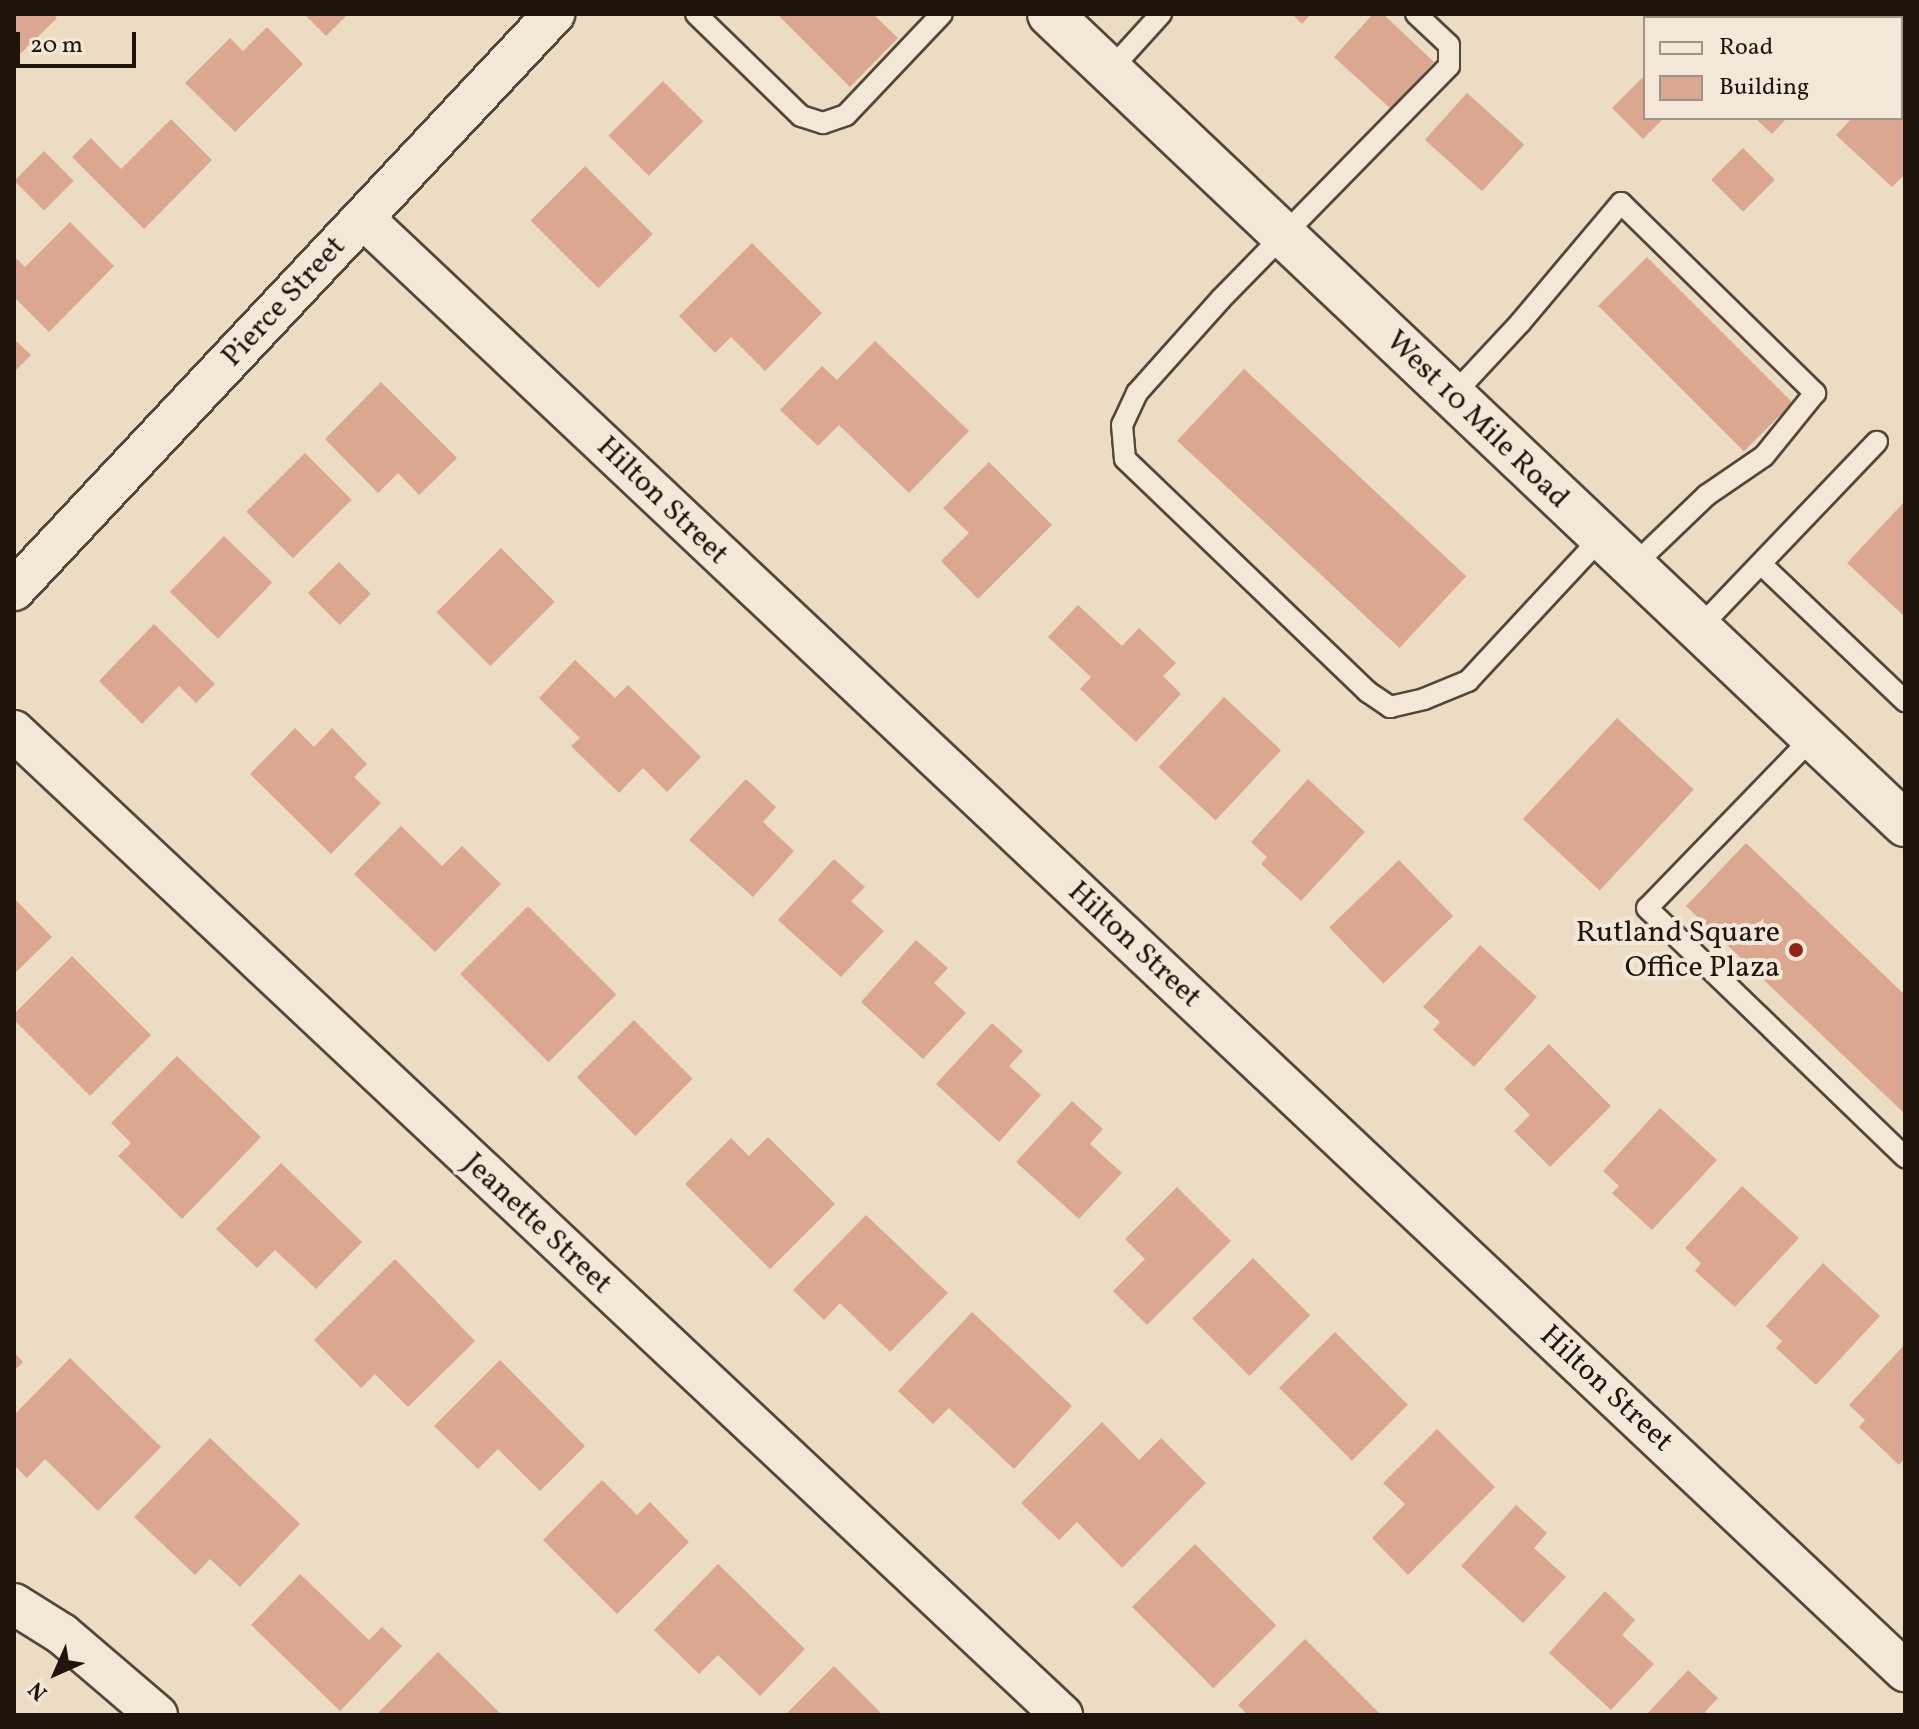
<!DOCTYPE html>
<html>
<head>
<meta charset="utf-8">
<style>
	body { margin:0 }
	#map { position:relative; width:1919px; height:1729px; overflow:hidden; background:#ecdcc3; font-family:Vollkorn,serif }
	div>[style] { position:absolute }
	.building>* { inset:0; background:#dca790; transform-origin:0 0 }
	.roads { filter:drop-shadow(2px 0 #53473a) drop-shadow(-2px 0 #53473a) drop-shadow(0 2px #53473a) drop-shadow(0 -2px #53473a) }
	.service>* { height:20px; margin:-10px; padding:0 10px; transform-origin:10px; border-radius:10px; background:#f3e8d8 }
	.minor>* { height:40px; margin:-20px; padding:0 20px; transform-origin:20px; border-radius:20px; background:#f3e8d8 }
	.secondary>* { height:44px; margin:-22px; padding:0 22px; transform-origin:22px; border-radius:22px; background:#f3e8d8 }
	.dots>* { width:22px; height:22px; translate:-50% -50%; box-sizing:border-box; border:4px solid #f3e8d8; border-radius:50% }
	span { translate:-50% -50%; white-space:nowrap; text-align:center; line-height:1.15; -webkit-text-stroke:8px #f3e8d8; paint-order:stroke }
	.street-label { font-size:30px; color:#20150d }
	.poi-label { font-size:30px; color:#20150d }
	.right { translate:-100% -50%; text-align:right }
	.frame { position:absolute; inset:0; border:16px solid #20150d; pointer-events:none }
	.legend { position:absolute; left:1643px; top:16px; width:260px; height:104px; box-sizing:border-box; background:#f3e8d8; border:2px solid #9f9487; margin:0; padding:10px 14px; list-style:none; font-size:24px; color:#20150d }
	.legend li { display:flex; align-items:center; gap:16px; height:40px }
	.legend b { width:40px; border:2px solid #9f9487 }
	.north { position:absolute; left:16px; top:1633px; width:80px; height:80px; -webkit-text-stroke:6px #f3e8d8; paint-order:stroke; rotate:225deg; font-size:22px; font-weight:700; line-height:32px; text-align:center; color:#20150d }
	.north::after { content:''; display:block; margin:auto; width:28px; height:36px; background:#20150d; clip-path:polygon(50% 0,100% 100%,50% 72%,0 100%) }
	.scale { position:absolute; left:16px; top:32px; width:120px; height:36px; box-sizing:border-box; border:4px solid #20150d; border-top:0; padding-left:10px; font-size:24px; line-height:28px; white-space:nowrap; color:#20150d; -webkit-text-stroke:6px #f3e8d8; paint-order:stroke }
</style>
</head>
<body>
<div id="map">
	<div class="building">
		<div style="clip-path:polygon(14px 14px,53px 14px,57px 18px,14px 60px)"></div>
		<div style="clip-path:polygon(304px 14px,348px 14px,326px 36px)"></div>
		<div style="clip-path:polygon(777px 14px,873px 14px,898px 38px,850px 87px)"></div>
		<div style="clip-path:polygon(1292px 14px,1311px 14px,1302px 24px)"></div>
		<div style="clip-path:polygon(1373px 14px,1383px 14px,1434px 62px,1391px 109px,1334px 57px)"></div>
		<div style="clip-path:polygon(1682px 14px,1729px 14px,1726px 18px,1687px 18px)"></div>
		<div style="clip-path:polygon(267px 27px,303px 64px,235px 132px,185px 83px,230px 38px,243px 51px)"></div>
		<div style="clip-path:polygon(1645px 75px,1645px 118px,1664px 118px,1643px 139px,1612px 108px)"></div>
		<div style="left:663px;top:81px;width:57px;height:77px;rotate:45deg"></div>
		<div style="left:1467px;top:93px;width:77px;height:63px;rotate:42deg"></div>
		<div style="clip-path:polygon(1901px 111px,1905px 115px,1905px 174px,1892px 187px,1836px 135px,1852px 118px,1901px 118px)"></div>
		<div style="clip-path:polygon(1755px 118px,1787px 118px,1772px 134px)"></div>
		<div style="clip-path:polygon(171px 119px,212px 160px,144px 229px,72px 157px,91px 138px,121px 169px)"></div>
		<div style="left:1743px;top:148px;width:45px;height:45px;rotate:45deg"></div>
		<div style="left:44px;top:151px;width:42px;height:42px;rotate:45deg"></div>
		<div style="left:585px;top:166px;width:96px;height:77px;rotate:45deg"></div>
		<div style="clip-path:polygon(70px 222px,114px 266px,49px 332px,14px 297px,14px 256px,25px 267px)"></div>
		<div style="clip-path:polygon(752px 243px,822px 313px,765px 371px,731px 337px,715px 353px,679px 316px)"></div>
		<div style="left:1647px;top:257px;width:206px;height:69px;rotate:45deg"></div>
		<div style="clip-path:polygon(14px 339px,31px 355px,14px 372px)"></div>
		<div style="clip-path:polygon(875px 341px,969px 431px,909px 493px,839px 425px,818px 446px,780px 410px,822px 366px,837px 380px)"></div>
		<div style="left:1244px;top:369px;width:304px;height:98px;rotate:43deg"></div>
		<div style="clip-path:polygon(381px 382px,457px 458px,419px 495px,398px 473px,378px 493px,325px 439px)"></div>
		<div style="left:305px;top:453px;width:66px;height:83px;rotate:45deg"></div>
		<div style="clip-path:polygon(989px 462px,1052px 525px,978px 599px,941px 561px,969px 533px,943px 508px)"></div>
		<div style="clip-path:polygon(1905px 501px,1905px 617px,1847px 563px)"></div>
		<div style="left:224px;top:536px;width:67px;height:78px;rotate:44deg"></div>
		<div style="left:501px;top:548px;width:76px;height:91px;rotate:45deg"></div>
		<div style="left:339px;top:562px;width:45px;height:44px;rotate:45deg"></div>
		<div style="clip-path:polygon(1078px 605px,1122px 646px,1139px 628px,1176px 663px,1163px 676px,1181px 694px,1136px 742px,1080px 689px,1091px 677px,1048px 637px)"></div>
		<div style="clip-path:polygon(154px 624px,215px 684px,196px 703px,179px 686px,142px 724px,99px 681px)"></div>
		<div style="clip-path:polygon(575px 660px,615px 698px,628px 685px,701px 757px,667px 792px,643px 768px,619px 793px,571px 746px,580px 738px,539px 698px)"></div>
		<div style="left:1224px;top:697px;width:78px;height:96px;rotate:43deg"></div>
		<div style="left:1617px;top:718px;width:105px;height:138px;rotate:43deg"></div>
		<div style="clip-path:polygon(295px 728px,314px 747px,332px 728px,367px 764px,354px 777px,381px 803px,331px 854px,250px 774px)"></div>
		<div style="clip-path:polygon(746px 779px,776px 807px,763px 822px,794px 851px,753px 897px,689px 840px)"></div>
		<div style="clip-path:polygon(1308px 779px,1365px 832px,1301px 901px,1261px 864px,1267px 857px,1251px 842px)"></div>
		<div style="clip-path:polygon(401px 826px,442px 866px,462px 846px,501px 884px,435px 952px,354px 874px)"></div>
		<div style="clip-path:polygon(1746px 843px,1905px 995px,1905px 1114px,1686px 906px)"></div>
		<div style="clip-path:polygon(834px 859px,865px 887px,851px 901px,884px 931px,841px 977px,778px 920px)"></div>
		<div style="left:1399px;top:860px;width:78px;height:97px;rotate:46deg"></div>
		<div style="clip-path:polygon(14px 898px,52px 937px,14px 974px)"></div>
		<div style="left:528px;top:906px;width:125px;height:96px;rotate:45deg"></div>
		<div style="clip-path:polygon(916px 940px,948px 968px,934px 983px,966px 1013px,923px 1059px,861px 1002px)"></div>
		<div style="clip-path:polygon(1480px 945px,1537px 997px,1474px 1067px,1433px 1030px,1440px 1022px,1423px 1007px)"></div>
		<div style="clip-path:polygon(72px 956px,151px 1035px,90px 1096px,14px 1020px,14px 1014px)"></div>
		<div style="left:634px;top:1020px;width:83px;height:81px;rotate:45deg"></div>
		<div style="clip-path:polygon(992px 1023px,1023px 1051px,1009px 1066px,1041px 1095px,999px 1142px,936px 1084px)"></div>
		<div style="clip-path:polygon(1549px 1044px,1611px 1106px,1550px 1167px,1514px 1131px,1530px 1115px,1504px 1089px)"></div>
		<div style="clip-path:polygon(177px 1056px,261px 1137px,182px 1219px,118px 1156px,131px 1143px,111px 1123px)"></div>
		<div style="clip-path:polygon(1072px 1101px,1103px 1129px,1090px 1144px,1122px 1173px,1079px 1219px,1016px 1162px)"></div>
		<div style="clip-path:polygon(1660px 1108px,1717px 1160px,1652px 1230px,1612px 1193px,1619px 1186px,1603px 1171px)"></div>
		<div style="clip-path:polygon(768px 1137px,835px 1204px,770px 1269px,685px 1184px,731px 1138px,749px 1156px)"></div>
		<div style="clip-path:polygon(281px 1163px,362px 1242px,316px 1289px,275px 1250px,257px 1268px,216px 1229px)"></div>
		<div style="clip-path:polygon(1742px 1186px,1799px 1238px,1735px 1307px,1695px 1271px,1701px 1263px,1685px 1248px)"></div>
		<div style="clip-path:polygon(1177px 1187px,1231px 1241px,1147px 1325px,1113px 1291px,1145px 1259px,1125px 1239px)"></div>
		<div style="clip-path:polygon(866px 1215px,948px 1293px,890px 1352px,840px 1303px,824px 1320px,793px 1290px)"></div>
		<div style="left:1253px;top:1258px;width:81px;height:86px;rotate:45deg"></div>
		<div style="clip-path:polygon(395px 1259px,475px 1341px,408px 1407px,375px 1374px,361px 1388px,314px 1340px)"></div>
		<div style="clip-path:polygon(1823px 1263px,1880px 1316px,1816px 1385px,1776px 1348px,1782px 1341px,1766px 1326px)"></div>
		<div style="clip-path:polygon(972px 1312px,1072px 1406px,1014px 1469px,949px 1408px,933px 1424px,898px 1391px)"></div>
		<div style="left:1335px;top:1332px;width:103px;height:79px;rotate:45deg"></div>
		<div style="clip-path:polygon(1905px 1344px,1905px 1458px,1899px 1465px,1859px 1427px,1865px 1420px,1849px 1405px)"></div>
		<div style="clip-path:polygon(14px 1352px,23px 1362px,14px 1371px)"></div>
		<div style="clip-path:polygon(70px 1358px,161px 1447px,98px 1511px,45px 1459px,27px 1478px,14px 1465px,14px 1415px)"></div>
		<div style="clip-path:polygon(500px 1360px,585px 1446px,540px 1491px,498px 1449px,478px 1469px,434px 1426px)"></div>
		<div style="clip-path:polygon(1102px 1422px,1139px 1460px,1161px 1438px,1206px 1483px,1122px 1568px,1077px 1522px,1059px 1540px,1021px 1503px)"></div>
		<div style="clip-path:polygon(1437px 1429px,1495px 1487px,1408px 1575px,1372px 1538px,1405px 1504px,1383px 1483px)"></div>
		<div style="clip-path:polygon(210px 1438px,300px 1524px,240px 1587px,210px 1559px,195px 1575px,134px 1517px)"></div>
		<div style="clip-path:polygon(602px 1480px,637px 1515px,650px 1502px,689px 1542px,617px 1614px,543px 1540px)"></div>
		<div style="clip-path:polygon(1516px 1505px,1547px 1533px,1534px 1548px,1566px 1577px,1523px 1623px,1461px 1566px)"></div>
		<div style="left:1195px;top:1544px;width:115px;height:89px;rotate:45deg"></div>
		<div style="clip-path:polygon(718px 1564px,805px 1649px,760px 1696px,718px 1655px,699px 1674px,654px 1630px)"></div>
		<div style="clip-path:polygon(300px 1574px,369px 1640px,382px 1627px,402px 1646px,340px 1711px,251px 1625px)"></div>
		<div style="clip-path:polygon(1605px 1591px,1635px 1620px,1622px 1635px,1654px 1664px,1611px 1710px,1549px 1653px)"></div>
		<div style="clip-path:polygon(1305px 1639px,1381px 1715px,1248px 1715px,1238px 1705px)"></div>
		<div style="clip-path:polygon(438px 1652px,502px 1715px,376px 1715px)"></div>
		<div style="clip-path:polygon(834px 1666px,883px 1715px,785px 1715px)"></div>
		<div style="clip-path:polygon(1688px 1670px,1718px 1698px,1705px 1712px,1708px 1715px,1646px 1715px)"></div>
	</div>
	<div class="roads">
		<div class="service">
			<div style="left:696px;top:14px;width:146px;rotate:44.2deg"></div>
			<div style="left:801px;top:116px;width:23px;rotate:18deg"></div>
			<div style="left:823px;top:123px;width:24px;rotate:-19deg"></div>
			<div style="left:846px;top:115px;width:139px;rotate:-46.5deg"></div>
			<div style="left:1416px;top:14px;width:45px;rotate:43.2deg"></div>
			<div style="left:1449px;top:45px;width:21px;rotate:90deg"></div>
			<div style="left:1449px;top:66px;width:326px;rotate:134.4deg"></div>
			<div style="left:1221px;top:299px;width:126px;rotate:131.8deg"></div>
			<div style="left:1137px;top:393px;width:35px;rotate:115deg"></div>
			<div style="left:1122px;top:425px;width:34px;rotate:85deg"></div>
			<div style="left:1125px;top:459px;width:337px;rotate:43.8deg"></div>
			<div style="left:1368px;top:692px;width:27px;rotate:34deg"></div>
			<div style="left:1390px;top:707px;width:35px;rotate:-13deg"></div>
			<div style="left:1424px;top:699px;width:48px;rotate:-22.2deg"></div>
			<div style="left:1468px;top:681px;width:195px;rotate:-47.1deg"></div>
			<div style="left:1110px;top:70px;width:76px;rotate:-47.7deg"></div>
			<div style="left:1452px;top:396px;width:100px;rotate:-47deg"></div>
			<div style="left:1520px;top:323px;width:157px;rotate:-49.9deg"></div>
			<div style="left:1621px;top:203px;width:272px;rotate:44.4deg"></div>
			<div style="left:1815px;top:393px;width:81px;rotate:129deg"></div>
			<div style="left:1764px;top:456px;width:69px;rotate:145.6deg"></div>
			<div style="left:1707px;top:495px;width:104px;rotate:136.2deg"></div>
			<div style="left:1761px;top:564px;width:199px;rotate:43.6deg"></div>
			<div style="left:1698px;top:629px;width:259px;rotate:-46.3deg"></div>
			<div style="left:1813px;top:737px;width:238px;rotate:134.1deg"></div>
			<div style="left:1647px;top:908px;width:359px;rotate:44deg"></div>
		</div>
		<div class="minor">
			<div style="left:363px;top:218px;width:2119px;rotate:43.3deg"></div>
			<div style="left:14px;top:590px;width:790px;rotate:-46.85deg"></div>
			<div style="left:14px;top:731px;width:1438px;rotate:43.2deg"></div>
			<div style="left:14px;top:1604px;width:57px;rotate:32deg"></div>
			<div style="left:62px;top:1634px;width:125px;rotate:40.5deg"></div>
		</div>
		<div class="secondary">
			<div style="left:1050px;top:14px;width:1178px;rotate:43.45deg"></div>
		</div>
	</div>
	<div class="dots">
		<div style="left:1796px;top:950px;background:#8f2418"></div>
	</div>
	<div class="street-label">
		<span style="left:284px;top:302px;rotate:-47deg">Pierce Street</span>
		<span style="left:1477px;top:420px;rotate:44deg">West 10 Mile Road</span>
		<span style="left:662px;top:501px;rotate:44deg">Hilton Street</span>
		<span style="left:1134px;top:945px;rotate:43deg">Hilton Street</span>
		<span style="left:537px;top:1224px;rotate:43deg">Jeanette Street</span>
		<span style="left:1606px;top:1389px;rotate:43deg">Hilton Street</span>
	</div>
	<div class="poi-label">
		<span class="right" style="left:1780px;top:950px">Rutland Square<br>Office Plaza</span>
	</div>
	<div class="frame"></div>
	<ul class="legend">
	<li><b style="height:10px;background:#f3e8d8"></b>Road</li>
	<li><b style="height:22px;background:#dca790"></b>Building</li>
	</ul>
	<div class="north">N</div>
	<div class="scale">20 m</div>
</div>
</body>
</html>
